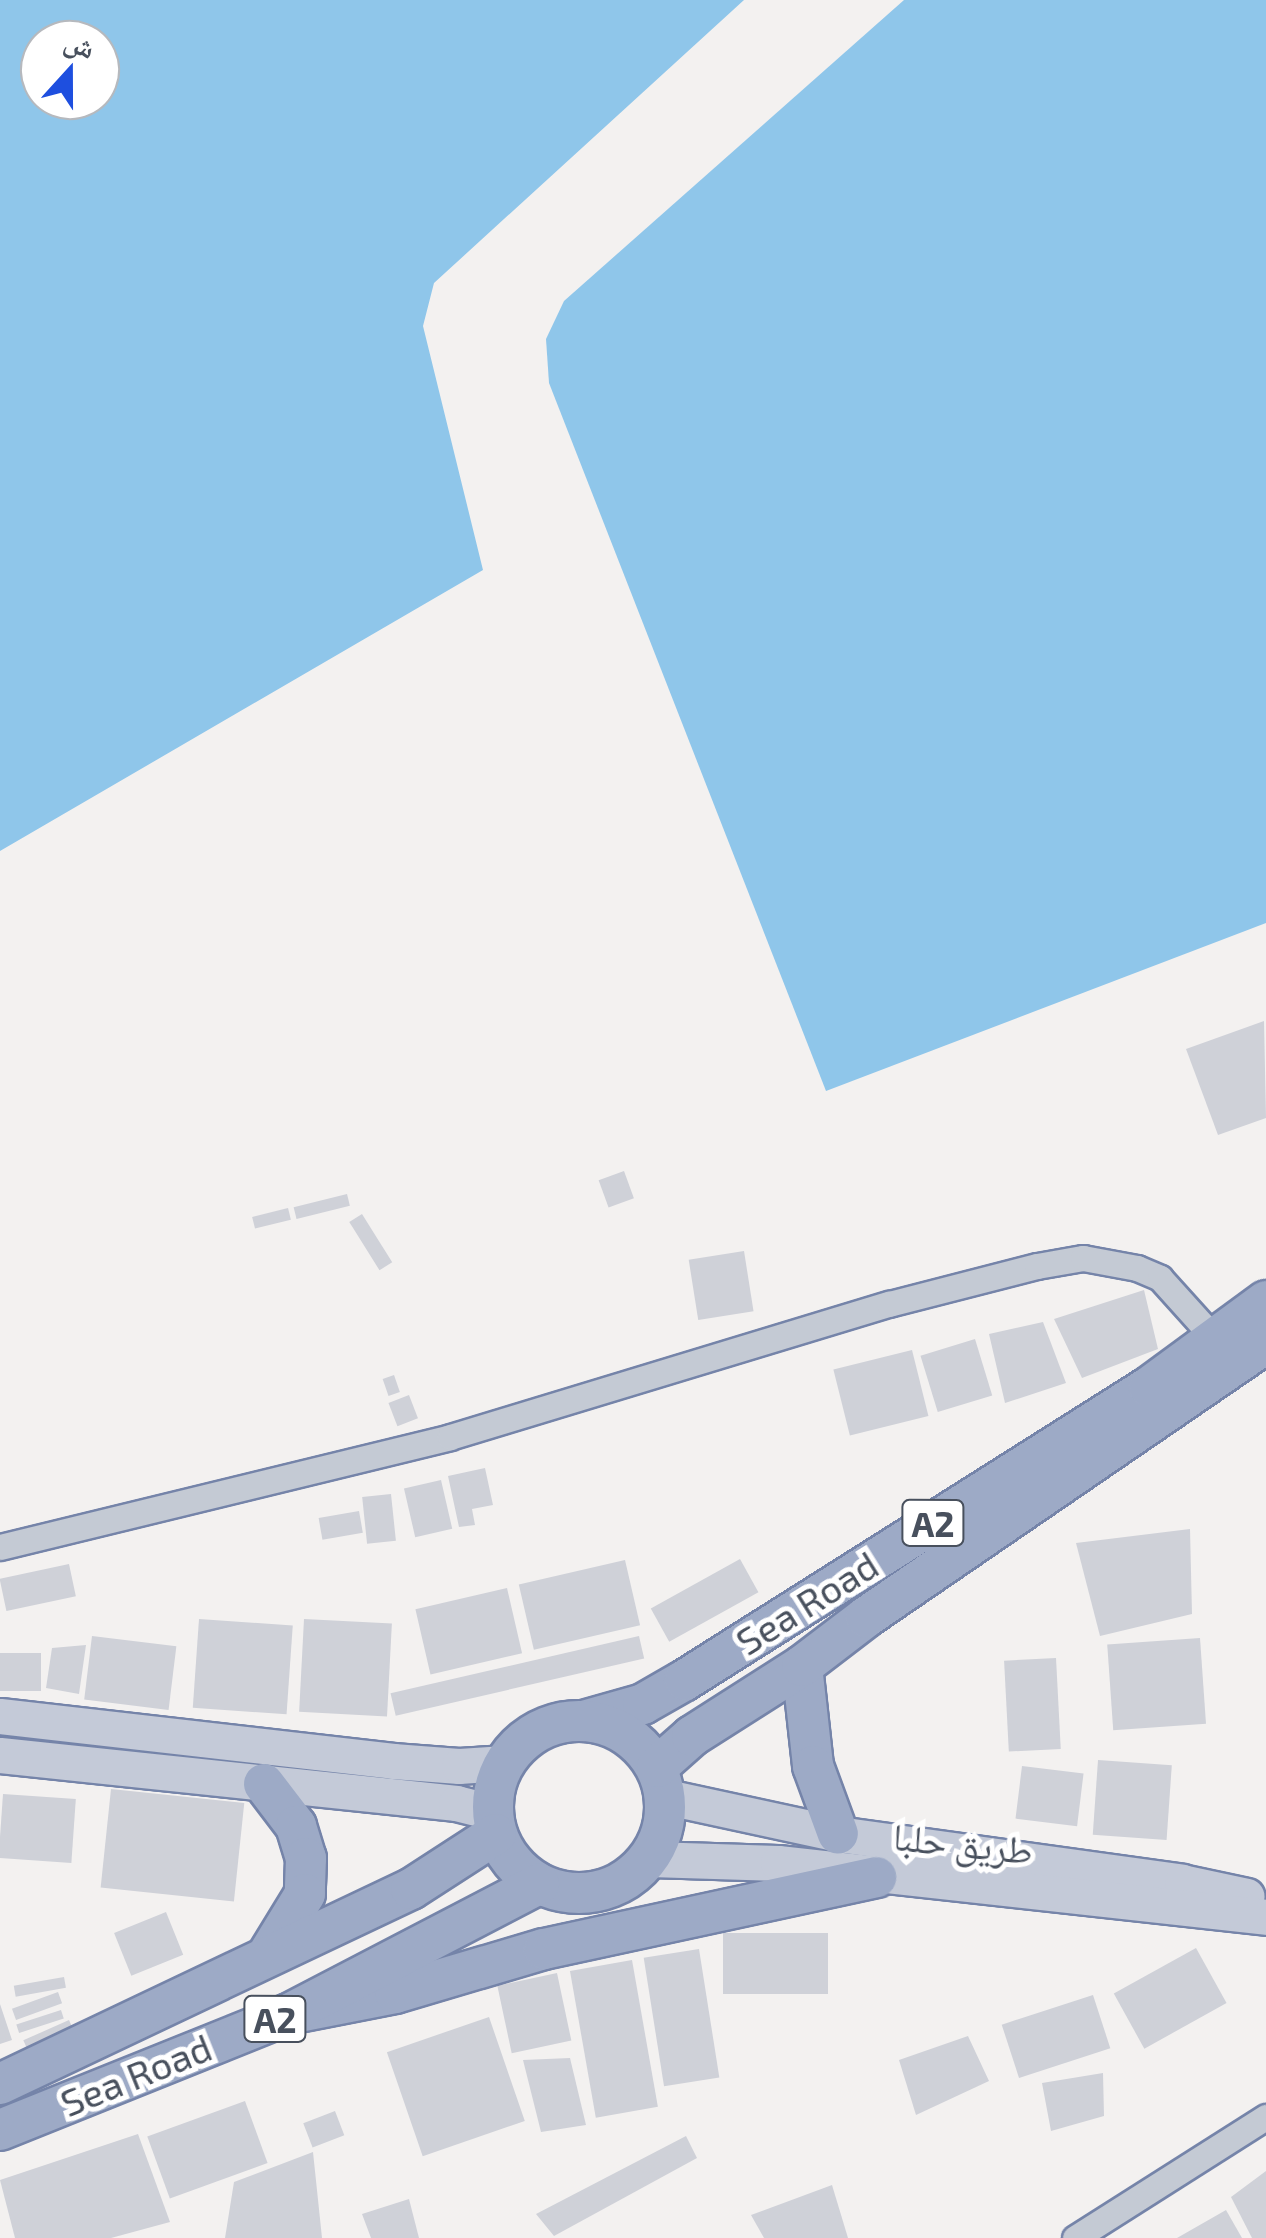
<!DOCTYPE html>
<html>
<head>
<meta charset="utf-8">
<style>
	body { margin:0 }
	#map { position:relative; width:1266px; height:2238px; overflow:hidden; background:#f3f1f0; font-family:"Exo 2","Noto Naskh Arabic",sans-serif }
	div>[style] { position:absolute }
	.water>* { inset:0; background:#8fc6ea }
	.building>* { inset:0; background:#cfd1d8; transform-origin:0 0 }
	.roads { filter:drop-shadow(2px 0 #7584a9) drop-shadow(-2px 0 #7584a9) drop-shadow(0 2px #7584a9) drop-shadow(0 -2px #7584a9) }
	.minor>* { height:25px; margin:-12.5px; padding:0 12.5px; transform-origin:12.5px; border-radius:12.5px; background:#c4cad4 }
	.secondary>* { height:35px; margin:-17.5px; padding:0 17.5px; transform-origin:17.5px; border-radius:17.5px; background:#c4cad8 }
	.trunk>* { height:40px; margin:-20px; padding:0 20px; transform-origin:20px; border-radius:20px; background:#9daac6 }
	.trunk>.ring { margin:-20px; padding:0; box-sizing:content-box; background:none; border:40px solid #9daac6; border-radius:50% }
	span { translate:-50% -50%; white-space:nowrap; text-align:center; line-height:1.15; -webkit-text-stroke:10px #fff; paint-order:stroke }
	.shield-label span { padding:2px 8px; background:#fff; border:2px solid; border-radius:8px; -webkit-text-stroke-width:0 }
	.shield-label { font-size:35px; color:#48505d; font-weight:700 }
	.street-label { font-size:38px; color:#48505d }
	.north { position:absolute; left:20px; top:20px; width:100px; height:100px; box-sizing:border-box; background:#fff; border:2px solid #b6b9be; border-radius:50%; rotate:21deg; font-size:28px; font-weight:700; line-height:40px; text-align:center; color:#48505d }
	.north::after { content:''; display:block; margin:auto; width:35px; height:45px; background:#1e4fdf; clip-path:polygon(50% 0,100% 100%,50% 72%,0 100%) }
</style>
</head>
<body>
<div id="map">
	<div class="water">
		<div style="clip-path:polygon(evenodd,0 0,744px 0,434px 283px,423px 326px,483px 570px,0 851px,0 0,100px 40px,100px 100px,40px 100px,40px 40px,100px 40px)"></div>
		<div style="clip-path:polygon(904px 0,1266px 0,1266px 923px,826px 1091px,549px 383px,546px 339px,564px 301px)"></div>
	</div>
	<div class="building">
		<div style="clip-path:polygon(1264px 1021px,1266px 1118px,1218px 1135px,1186px 1049px)"></div>
		<div style="left:624px;top:1171px;width:29px;height:27px;rotate:70deg"></div>
		<div style="left:347px;top:1194px;width:12px;height:55px;rotate:76deg"></div>
		<div style="left:288px;top:1208px;width:12px;height:37px;rotate:76deg"></div>
		<div style="left:362px;top:1214px;width:57px;height:15px;rotate:58deg"></div>
		<div style="left:744px;top:1251px;width:61px;height:56px;rotate:81deg"></div>
		<div style="clip-path:polygon(1144px 1290px,1158px 1349px,1082px 1378px,1054px 1319px)"></div>
		<div style="clip-path:polygon(1043px 1322px,1066px 1383px,1005px 1403px,989px 1334px)"></div>
		<div style="left:975px;top:1339px;width:59px;height:57px;rotate:73deg"></div>
		<div style="left:912px;top:1350px;width:68px;height:81px;rotate:76deg"></div>
		<div style="left:394px;top:1375px;width:18px;height:12px;rotate:71deg"></div>
		<div style="left:409px;top:1395px;width:25px;height:22px;rotate:69deg"></div>
		<div style="clip-path:polygon(485px 1468px,493px 1505px,472px 1509px,475px 1525px,459px 1527px,448px 1476px)"></div>
		<div style="left:441px;top:1480px;width:50px;height:38px;rotate:77deg"></div>
		<div style="left:391px;top:1494px;width:47px;height:29px;rotate:84deg"></div>
		<div style="left:359px;top:1511px;width:22px;height:41px;rotate:80deg"></div>
		<div style="clip-path:polygon(1190px 1529px,1192px 1614px,1100px 1636px,1076px 1543px)"></div>
		<div style="left:740px;top:1559px;width:38px;height:102px;rotate:61deg"></div>
		<div style="left:625px;top:1560px;width:67px;height:109px;rotate:77deg"></div>
		<div style="left:69px;top:1564px;width:33px;height:71px;rotate:78deg"></div>
		<div style="left:507px;top:1588px;width:67px;height:94px;rotate:77deg"></div>
		<div style="left:199px;top:1619px;width:94px;height:89px;rotate:4deg"></div>
		<div style="left:304px;top:1619px;width:88px;height:93px;rotate:3deg"></div>
		<div style="left:92px;top:1636px;width:85px;height:64px;rotate:7deg"></div>
		<div style="left:639px;top:1636px;width:23px;height:255px;rotate:77deg"></div>
		<div style="left:1200px;top:1638px;width:86px;height:93px;rotate:86deg"></div>
		<div style="clip-path:polygon(86px 1645px,79px 1694px,46px 1688px,52px 1648px)"></div>
		<div style="left:0;top:1653px;width:41px;height:38px"></div>
		<div style="left:1056px;top:1658px;width:91px;height:52px;rotate:87deg"></div>
		<div style="left:1098px;top:1760px;width:74px;height:75px;rotate:4deg"></div>
		<div style="left:1022px;top:1766px;width:62px;height:53px;rotate:7deg"></div>
		<div style="left:111px;top:1789px;width:134px;height:99px;rotate:6deg"></div>
		<div style="left:3px;top:1794px;width:73px;height:64px;rotate:4deg"></div>
		<div style="left:166px;top:1912px;width:46px;height:56px;rotate:68deg"></div>
		<div style="left:723px;top:1933px;width:105px;height:61px"></div>
		<div style="left:1196px;top:1948px;width:63px;height:94px;rotate:61deg"></div>
		<div style="left:699px;top:1949px;width:130px;height:56px;rotate:81deg"></div>
		<div style="left:632px;top:1960px;width:149px;height:63px;rotate:80deg"></div>
		<div style="left:557px;top:1973px;width:69px;height:61px;rotate:78deg"></div>
		<div style="left:64px;top:1977px;width:11px;height:51px;rotate:80deg"></div>
		<div style="left:58px;top:1992px;width:12px;height:49px;rotate:70deg"></div>
		<div style="left:1093px;top:1995px;width:56px;height:96px;rotate:72deg"></div>
		<div style="clip-path:polygon(0 2004px,12px 2040px,0 2044px)"></div>
		<div style="left:61px;top:2010px;width:9px;height:47px;rotate:72deg"></div>
		<div style="left:489px;top:2017px;width:110px;height:108px;rotate:71deg"></div>
		<div style="left:69px;top:2020px;width:12px;height:50px;rotate:66deg"></div>
		<div style="clip-path:polygon(968px 2036px,989px 2081px,916px 2115px,899px 2060px)"></div>
		<div style="clip-path:polygon(570px 2058px,586px 2125px,541px 2132px,523px 2060px)"></div>
		<div style="clip-path:polygon(1103px 2073px,1104px 2116px,1051px 2131px,1042px 2083px)"></div>
		<div style="left:245px;top:2101px;width:66px;height:104px;rotate:70deg"></div>
		<div style="left:335px;top:2111px;width:26px;height:34px;rotate:69deg"></div>
		<div style="clip-path:polygon(138px 2134px,170px 2222px,111px 2238px,15px 2238px,0 2180px)"></div>
		<div style="clip-path:polygon(686px 2136px,697px 2158px,554px 2236px,536px 2214px)"></div>
		<div style="clip-path:polygon(313px 2152px,322px 2238px,225px 2238px,234px 2182px)"></div>
		<div style="clip-path:polygon(1266px 2171px,1266px 2238px,1252px 2238px,1231px 2197px)"></div>
		<div style="clip-path:polygon(832px 2185px,848px 2238px,764px 2238px,751px 2215px)"></div>
		<div style="clip-path:polygon(409px 2199px,419px 2238px,371px 2238px,362px 2214px)"></div>
		<div style="clip-path:polygon(1226px 2210px,1242px 2238px,1177px 2238px)"></div>
	</div>
	<div class="roads">
		<div class="minor">
			<div style="left:0;top:1547px;width:463px;rotate:-13.7deg"></div>
			<div style="left:450px;top:1437px;width:459px;rotate:-16.9deg"></div>
			<div style="left:889px;top:1304px;width:153px;rotate:-14.4deg"></div>
			<div style="left:1037px;top:1266px;width:47px;rotate:-9.9deg"></div>
			<div style="left:1083px;top:1258px;width:55px;rotate:10.5deg"></div>
			<div style="left:1137px;top:1268px;width:25px;rotate:23deg"></div>
			<div style="left:1160px;top:1278px;width:81px;rotate:48deg"></div>
			<div style="left:1075px;top:2238px;width:226px;rotate:-32.4deg"></div>
		</div>
		<div class="secondary">
			<div style="left:0;top:1716px;width:396px;rotate:6.5deg"></div>
			<div style="left:393px;top:1761px;width:66px;rotate:4.3deg"></div>
			<div style="left:459px;top:1766px;width:45px;rotate:-3.8deg"></div>
			<div style="left:0;top:1755px;width:459px;rotate:6deg"></div>
			<div style="left:456px;top:1803px;width:37px;rotate:14deg"></div>
			<div style="left:667px;top:1797px;width:175px;rotate:12.2deg"></div>
			<div style="left:838px;top:1834px;width:347px;rotate:7.9deg"></div>
			<div style="left:1182px;top:1882px;width:66px;rotate:12.2deg"></div>
			<div style="left:650px;top:1859px;width:128px;rotate:1.8deg"></div>
			<div style="left:778px;top:1863px;width:491px;rotate:6.3deg"></div>
		</div>
		<div class="trunk">
			<div style="left:802px;top:1666px;width:101px;rotate:83.7deg"></div>
			<div style="left:813px;top:1766px;width:72px;rotate:69.8deg"></div>
			<div style="left:587px;top:1720px;width:58px;rotate:-15.9deg"></div>
			<div style="left:643px;top:1704px;width:48px;rotate:-29.7deg"></div>
			<div style="left:685px;top:1680px;width:549px;rotate:-32.27deg"></div>
			<div style="left:1149px;top:1387px;width:145px;rotate:-36.3deg"></div>
			<div class="ring" style="left:493px;top:1721px;width:132px;height:132px"></div>
			<div style="left:657px;top:1767px;width:47px;rotate:-41.5deg"></div>
			<div style="left:692px;top:1736px;width:130px;rotate:-32.5deg"></div>
			<div style="left:802px;top:1666px;width:81px;rotate:-37.4deg"></div>
			<div style="left:866px;top:1617px;width:485px;rotate:-34.4deg"></div>
			<div style="left:264px;top:1784px;width:53px;rotate:52.7deg"></div>
			<div style="left:296px;top:1826px;width:34px;rotate:73deg"></div>
			<div style="left:306px;top:1858px;width:36px;rotate:92deg"></div>
			<div style="left:305px;top:1894px;width:73px;rotate:121.5deg"></div>
			<div style="left:289px;top:2014px;width:108px;rotate:-11.2deg"></div>
			<div style="left:395px;top:1993px;width:155px;rotate:-16.5deg"></div>
			<div style="left:544px;top:1949px;width:340px;rotate:-12.2deg"></div>
			<div style="left:0;top:2084px;width:455px;rotate:-25.4deg"></div>
			<div style="left:411px;top:1889px;width:101px;rotate:-32.9deg"></div>
			<div style="left:0;top:2130px;width:311px;rotate:-21.9deg"></div>
			<div style="left:289px;top:2014px;width:282px;rotate:-27.5deg"></div>
		</div>
	</div>
	<div class="shield-label">
		<span style="left:933px;top:1523px">A2</span>
		<span style="left:275px;top:2019px">A2</span>
	</div>
	<div class="street-label">
		<span style="left:807px;top:1603px;rotate:-32deg">Sea Road</span>
		<span style="left:963px;top:1843px;rotate:6deg">طريق حلبا</span>
		<span style="left:136px;top:2075px;rotate:-22deg">Sea Road</span>
	</div>
	<div class="north">ش</div>
</div>
</body>
</html>
